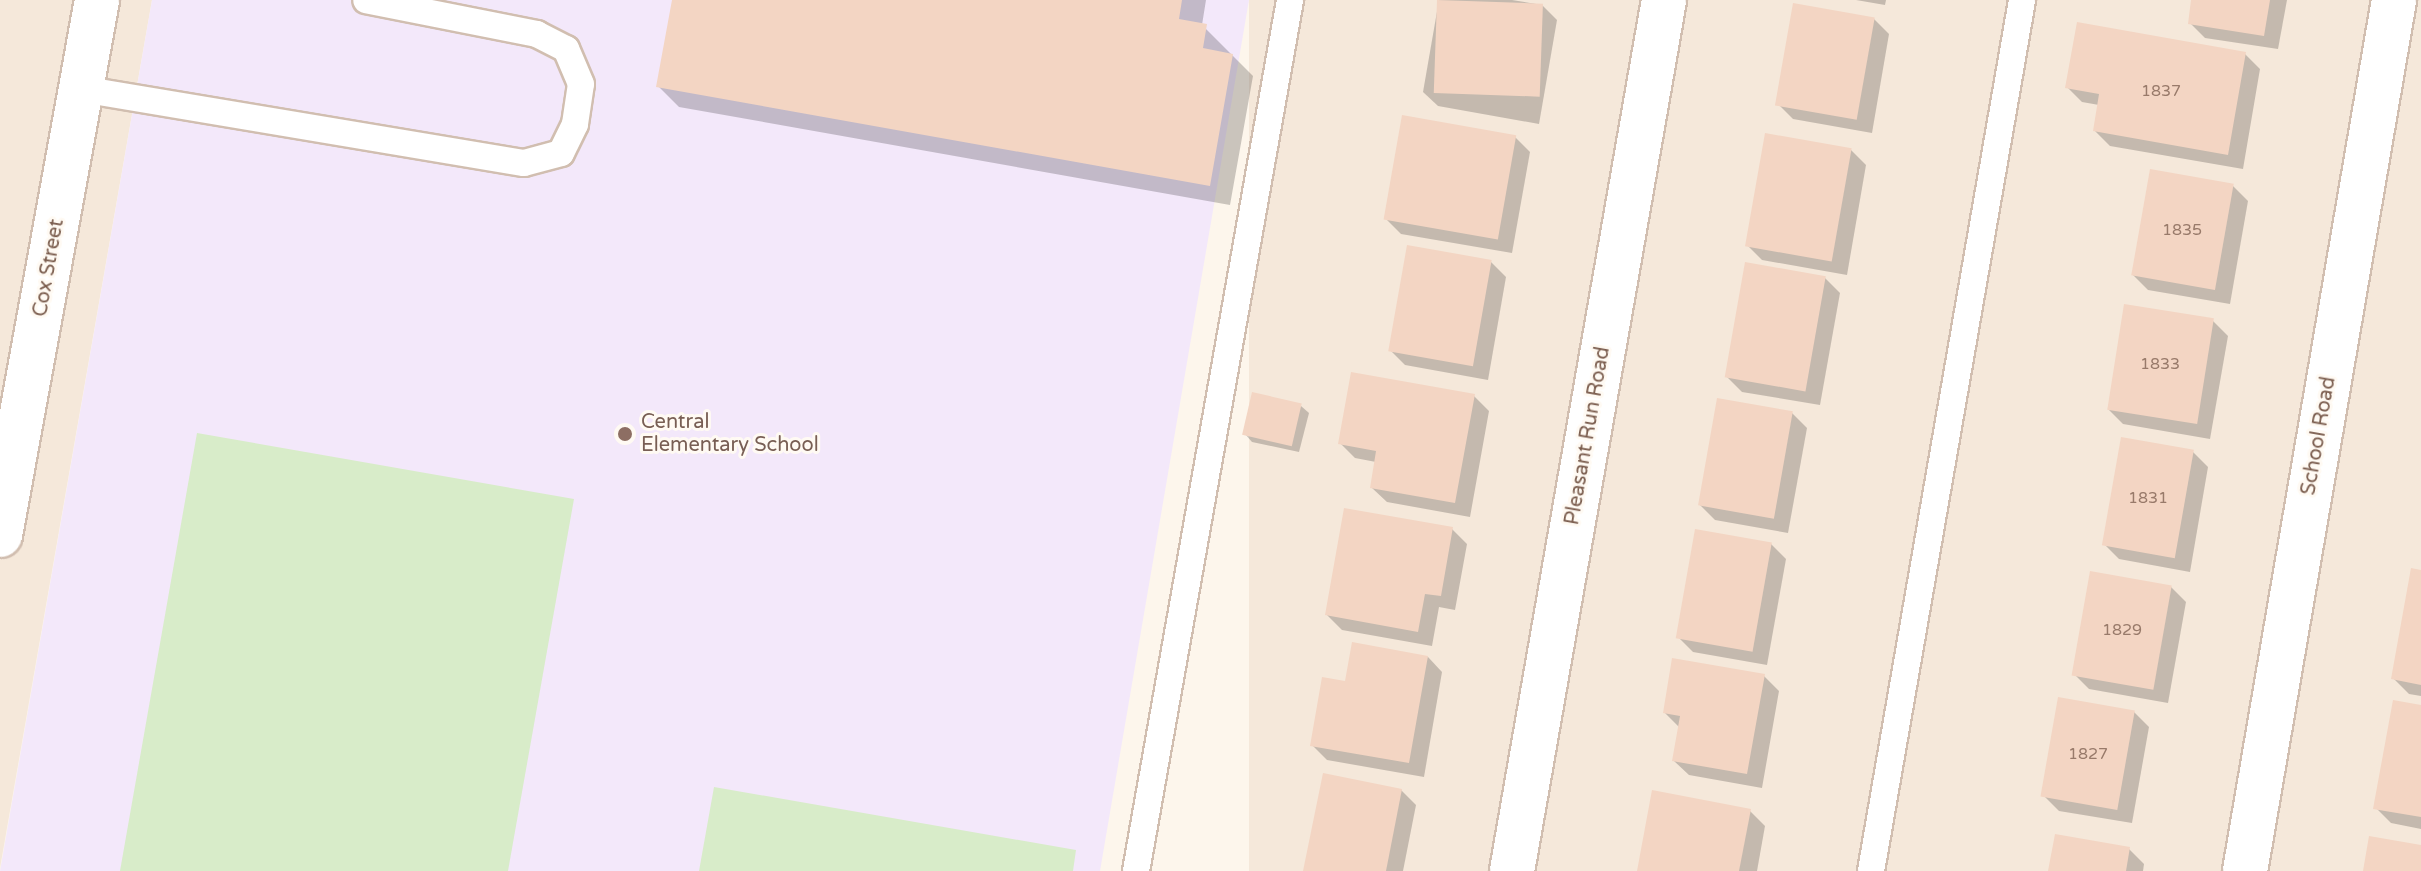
<!DOCTYPE html>
<html>
<head>
<meta charset="utf-8">
<style>
	body { margin:0 }
	#map { position:relative; width:2421px; height:871px; overflow:hidden; background:#fdf6ec; font-family:"Varela Round",sans-serif }
	div>[style] { position:absolute }
	.residential>* { inset:0; background:#f5e8da; transform-origin:0 0 }
	.education>* { inset:0; background:#f3e8fa }
	.green>* { inset:0; background:#d8ecc9 }
	.shadow>* { inset:0; background:#0003 }
	.building>* { inset:0; background:#f3d5c3; transform-origin:0 0 }
	.roads { filter:drop-shadow(2px 0 #d1beb0) drop-shadow(-2px 0 #d1beb0) drop-shadow(0 2px #d1beb0) drop-shadow(0 -2px #d1beb0) }
	.service>* { height:26px; margin:-13px; padding:0 13px; transform-origin:13px; border-radius:13px; background:#fff }
	.minor>* { height:44px; margin:-22px; padding:0 22px; transform-origin:22px; border-radius:22px; background:#fff }
	.dots>* { width:22px; height:22px; translate:-50% -50%; box-sizing:border-box; border:4px solid #fffaf3; border-radius:50% }
	span { translate:-50% -50%; white-space:nowrap; text-align:center; line-height:1.15; -webkit-text-stroke:6px #fffaf3; paint-order:stroke }
	.number-label { font-size:16px; color:#987a6a }
	.number-label span { -webkit-text-stroke-width:0 }
	.street-label { font-size:20px; color:#7a5c4d }
	.education-label { font-size:20px; color:#785e54 }
	.left { translate:0 -50%; text-align:left }
</style>
</head>
<body>
<div id="map">
	<div class="residential">
		<div style="clip-path:polygon(0 0,152px 0,0 868px)"></div>
		<div style="left:1249px;top:0;width:1172px;height:884px"></div>
	</div>
	<div class="education">
		<div style="clip-path:polygon(152px 0,1249px 0,1100px 871px,0 871px)"></div>
	</div>
	<div class="green">
		<div style="clip-path:polygon(197px 433px,574px 499px,508px 871px,120px 871px)"></div>
		<div style="clip-path:polygon(714px 787px,1076px 850px,1073px 871px,699px 871px)"></div>
	</div>
	<div class="shadow">
		<div style="clip-path:polygon(674px 0,1206px 0,1202px 25px,1253px 76px,1230px 205px,679px 107px,658px 86px)"></div>
		<div style="clip-path:polygon(1439px 0,1512px 0,1542px 5px,1557px 20px,1539px 124px,1438px 106px,1423px 92px)"></div>
		<div style="clip-path:polygon(1856px 0,1886px 0,1885px 5px)"></div>
		<div style="clip-path:polygon(2193px 0,2287px 0,2278px 49px,2205px 38px,2190px 23px)"></div>
		<div style="clip-path:polygon(1874px 19px,1889px 34px,1872px 133px,1793px 119px,1778px 104px)"></div>
		<div style="clip-path:polygon(2245px 54px,2260px 69px,2243px 169px,2110px 146px,2095px 131px,2099px 105px,2082px 102px,2067px 87px)"></div>
		<div style="clip-path:polygon(1515px 137px,1530px 152px,1512px 253px,1401px 234px,1386px 219px)"></div>
		<div style="clip-path:polygon(1851px 150px,1866px 165px,1847px 275px,1762px 260px,1747px 245px)"></div>
		<div style="clip-path:polygon(2233px 186px,2248px 201px,2230px 304px,2148px 290px,2133px 275px)"></div>
		<div style="clip-path:polygon(1491px 262px,1506px 277px,1488px 380px,1405px 365px,1390px 350px)"></div>
		<div style="clip-path:polygon(1825px 278px,1840px 293px,1820px 405px,1742px 392px,1727px 377px)"></div>
		<div style="clip-path:polygon(2213px 321px,2228px 336px,2210px 439px,2123px 424px,2108px 409px)"></div>
		<div style="clip-path:polygon(1474px 396px,1489px 411px,1470px 517px,1387px 502px,1372px 488px,1376px 462px,1355px 458px,1340px 443px)"></div>
		<div style="clip-path:polygon(1301px 406px,1309px 413px,1299px 452px,1252px 442px,1245px 434px)"></div>
		<div style="clip-path:polygon(1792px 413px,1807px 428px,1788px 533px,1715px 520px,1700px 505px)"></div>
		<div style="clip-path:polygon(2193px 452px,2208px 467px,2190px 572px,2119px 559px,2104px 544px)"></div>
		<div style="clip-path:polygon(1452px 529px,1467px 544px,1455px 610px,1439px 607px,1432px 646px,1342px 630px,1327px 615px)"></div>
		<div style="clip-path:polygon(1771px 544px,1786px 559px,1767px 665px,1693px 652px,1678px 637px)"></div>
		<div style="clip-path:polygon(2421px 572px,2421px 696px,2409px 694px,2394px 679px)"></div>
		<div style="clip-path:polygon(2171px 587px,2186px 602px,2168px 703px,2089px 689px,2074px 674px)"></div>
		<div style="clip-path:polygon(1428px 657px,1442px 672px,1424px 777px,1327px 760px,1312px 745px,1346px 684px)"></div>
		<div style="clip-path:polygon(1764px 676px,1779px 691px,1762px 788px,1689px 775px,1674px 761px,1680px 728px,1665px 713px)"></div>
		<div style="clip-path:polygon(2421px 707px,2421px 829px,2391px 823px,2376px 808px)"></div>
		<div style="clip-path:polygon(2134px 712px,2149px 727px,2132px 823px,2059px 811px,2044px 796px)"></div>
		<div style="clip-path:polygon(1401px 790px,1416px 805px,1403px 871px,1305px 871px)"></div>
		<div style="clip-path:polygon(1750px 811px,1765px 826px,1757px 871px,1639px 871px)"></div>
		<div style="clip-path:polygon(2129px 849px,2144px 864px,2143px 871px,2050px 871px)"></div>
	</div>
	<div class="building">
		<div style="clip-path:polygon(672px 0,1182px 0,1179px 19px,1207px 24px,1203px 48px,1233px 54px,1210px 186px,656px 87px)"></div>
		<div style="left:1437px;top:0;width:106px;height:93px;rotate:2deg"></div>
		<div style="clip-path:polygon(2191px 0,2270px 0,2264px 36px,2188px 24px)"></div>
		<div style="left:1793px;top:3px;width:83px;height:104px;rotate:10deg"></div>
		<div style="clip-path:polygon(2077px 22px,2246px 52px,2228px 155px,2093px 131px,2099px 94px,2065px 88px)"></div>
		<div style="left:1402px;top:115px;width:116px;height:106px;rotate:10deg"></div>
		<div style="left:1765px;top:133px;width:88px;height:115px;rotate:10deg"></div>
		<div style="left:2150px;top:169px;width:85px;height:108px;rotate:10deg"></div>
		<div style="left:1407px;top:245px;width:86px;height:108px;rotate:10deg"></div>
		<div style="left:1745px;top:262px;width:82px;height:117px;rotate:10deg"></div>
		<div style="left:2124px;top:304px;width:91px;height:107px;rotate:9deg"></div>
		<div style="clip-path:polygon(1351px 372px,1475px 394px,1455px 503px,1370px 488px,1376px 451px,1338px 444px)"></div>
		<div style="left:1252px;top:392px;width:51px;height:44px;rotate:13deg"></div>
		<div style="left:1717px;top:398px;width:77px;height:109px;rotate:10deg"></div>
		<div style="left:2121px;top:437px;width:74px;height:110px;rotate:10deg"></div>
		<div style="clip-path:polygon(1344px 508px,1453px 527px,1441px 596px,1425px 594px,1418px 632px,1325px 615px)"></div>
		<div style="left:1695px;top:529px;width:78px;height:111px;rotate:10deg"></div>
		<div style="clip-path:polygon(2411px 568px,2421px 570px,2421px 685px,2391px 679px)"></div>
		<div style="left:2090px;top:571px;width:83px;height:106px;rotate:10deg"></div>
		<div style="clip-path:polygon(1352px 642px,1428px 656px,1409px 763px,1310px 746px,1322px 677px,1345px 681px)"></div>
		<div style="clip-path:polygon(1672px 658px,1765px 674px,1747px 774px,1672px 761px,1680px 716px,1663px 713px)"></div>
		<div style="left:2058px;top:697px;width:78px;height:101px;rotate:10deg"></div>
		<div style="clip-path:polygon(2393px 700px,2421px 705px,2421px 817px,2373px 809px)"></div>
		<div style="clip-path:polygon(1323px 773px,1402px 789px,1386px 871px,1303px 871px)"></div>
		<div style="clip-path:polygon(1652px 790px,1751px 809px,1739px 871px,1637px 871px)"></div>
		<div style="clip-path:polygon(2055px 834px,2130px 847px,2126px 871px,2048px 871px)"></div>
		<div style="clip-path:polygon(2369px 836px,2421px 845px,2421px 871px,2363px 871px)"></div>
	</div>
	<div class="roads">
		<div class="service">
			<div style="left:81px;top:89px;width:449px;rotate:9.5deg"></div>
			<div style="left:524px;top:163px;width:38px;rotate:-15deg"></div>
			<div style="left:561px;top:153px;width:32px;rotate:-64deg"></div>
			<div style="left:575px;top:124px;width:40px;rotate:-81.5deg"></div>
			<div style="left:581px;top:84px;width:38px;rotate:-113deg"></div>
			<div style="left:566px;top:49px;width:33px;rotate:-153deg"></div>
			<div style="left:537px;top:34px;width:174px;rotate:-168.8deg"></div>
			<div style="left:1136px;top:871px;width:885px;rotate:-79.97deg"></div>
			<div style="left:1871px;top:871px;width:884px;rotate:-80.16deg"></div>
		</div>
		<div class="minor">
			<div style="left:0;top:535px;width:544px;rotate:-79.72deg"></div>
			<div style="left:1512px;top:871px;width:884px;rotate:-80.1deg"></div>
			<div style="left:2245px;top:871px;width:884px;rotate:-80.29deg"></div>
		</div>
	</div>
	<div class="dots">
		<div style="left:625px;top:434px;background:#8d6e63"></div>
	</div>
	<div class="number-label">
		<span style="left:2161px;top:91px">1837</span>
		<span style="left:2182px;top:230px">1835</span>
		<span style="left:2160px;top:364px">1833</span>
		<span style="left:2148px;top:498px">1831</span>
		<span style="left:2122px;top:630px">1829</span>
		<span style="left:2088px;top:754px">1827</span>
	</div>
	<div class="street-label">
		<span style="left:49px;top:268px;rotate:-80deg">Cox Street</span>
		<span style="left:1588px;top:436px;rotate:-80deg">Pleasant Run Road</span>
		<span style="left:2319px;top:436px;rotate:-80deg">School Road</span>
	</div>
	<div class="education-label">
		<span class="left" style="left:641px;top:434px">Central<br>Elementary School</span>
	</div>
</div>
</body>
</html>
